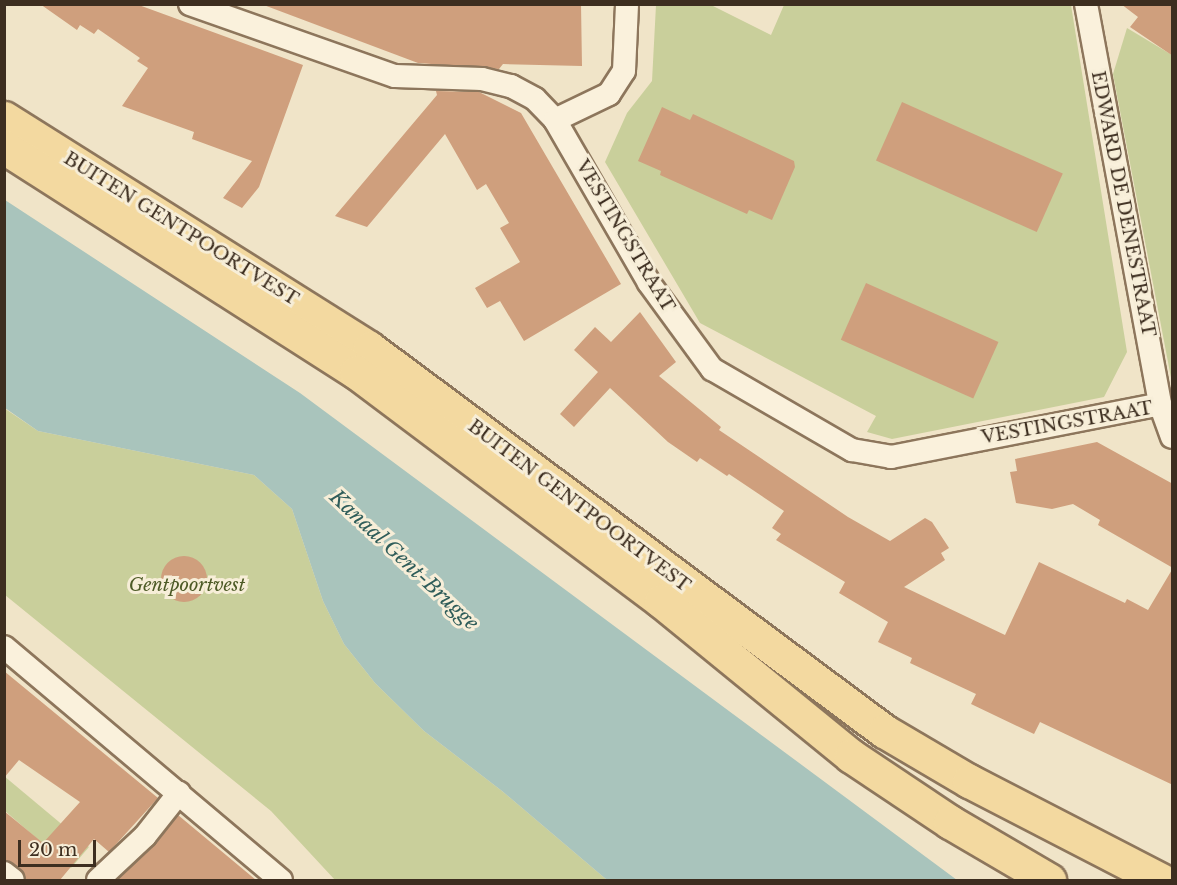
<!DOCTYPE html>
<html>
<head>
<meta charset="utf-8">
<style>
	body { margin:0 }
	#map { position:relative; width:1177px; height:885px; overflow:hidden; background:#f0e4c8; font-family:"Libre Baskerville",serif }
	div>[style] { position:absolute }
	.green>* { inset:0; background:#c9cf9b }
	.water>* { inset:0; background:#a9c4bc }
	.building>* { inset:0; background:#cf9f7d; transform-origin:0 0 }
	.round { border-radius:50% }
	.roads { filter:drop-shadow(2px 0 #8d765c) drop-shadow(-2px 0 #8d765c) drop-shadow(0 2px #8d765c) drop-shadow(0 -2px #8d765c) }
	.minor>* { height:22px; margin:-11px; padding:0 11px; transform-origin:11px; border-radius:11px; background:#faf1dc }
	.primary>* { height:33px; margin:-16.5px; padding:0 16.5px; transform-origin:16.5px; border-radius:16.5px; background:#f3d9a0 }
	span { translate:-50% -50%; white-space:nowrap; text-align:center; line-height:1.15; -webkit-text-stroke:6px #f7eed8; paint-order:stroke }
	.street-label { font-size:18px; color:#3d2e20 }
	.park-label { font-size:18px; color:#4d5a26; font-style:italic }
	.water-label { font-size:20px; color:#2f5d5a; font-style:italic }
	.frame { position:absolute; inset:0; border:6px solid #3d2e20; pointer-events:none }
	.scale { position:absolute; left:18px; top:840px; width:78px; height:27px; box-sizing:border-box; border:3px solid #3d2e20; border-top:0; padding-left:8px; font-size:18px; line-height:21px; white-space:nowrap; color:#3d2e20; -webkit-text-stroke:4px #f7eed8; paint-order:stroke }
</style>
</head>
<body>
<div id="map">
	<div class="green">
		<div style="clip-path:polygon(656px 5px,711px 5px,771px 35px,784px 5px,1071px 5px,1127px 352px,1104px 397px,892px 439px,867px 432px,876px 416px,700px 323px,605px 162px,627px 113px,652px 81px)"></div>
		<div style="clip-path:polygon(1127px 28px,1172px 55px,1172px 383px,1113px 74px)"></div>
		<div style="clip-path:polygon(4px 408px,38px 431px,254px 475px,292px 509px,323px 601px,344px 644px,375px 683px,424px 731px,502px 791px,607px 880px,335px 880px,271px 811px,5px 595px)"></div>
		<div style="clip-path:polygon(4px 776px,89px 847px,71px 868px,5px 811px)"></div>
	</div>
	<div class="water">
		<div style="clip-path:polygon(5px 200px,300px 393px,957px 880px,607px 880px,502px 791px,424px 731px,375px 683px,344px 644px,323px 601px,292px 509px,254px 475px,38px 431px,5px 408px)"></div>
	</div>
	<div class="building">
		<div style="clip-path:polygon(40px 4px,136px 4px,303px 65px,259px 187px,242px 208px,223px 198px,252px 161px,192px 139px,194px 132px,122px 106px,148px 68px,137px 61px,140px 58px,98px 29px,94px 34px,80px 25px,77px 30px)"></div>
		<div style="clip-path:polygon(261px 4px,581px 4px,582px 66px,503px 64px,499px 69px,418px 63px)"></div>
		<div style="clip-path:polygon(1121px 4px,1173px 4px,1173px 56px,1130px 27px,1138px 17px)"></div>
		<div style="clip-path:polygon(436px 91px,479px 92px,521px 113px,621px 284px,524px 341px,500px 301px,487px 308px,475px 288px,520px 262px,500px 228px,509px 223px,486px 184px,477px 190px,445px 134px,367px 227px,335px 216px,437px 95px)"></div>
		<div style="left:902px;top:102px;width:176px;height:64px;rotate:24deg"></div>
		<div style="clip-path:polygon(662px 107px,690px 120px,693px 114px,794px 161px,795px 167px,772px 220px,749px 210px,747px 214px,660px 175px,661px 171px,638px 161px)"></div>
		<div style="left:866px;top:283px;width:145px;height:62px;rotate:24deg"></div>
		<div style="clip-path:polygon(640px 312px,676px 362px,659px 376px,721px 427px,719px 430px,848px 517px,890px 541px,925px 518px,932px 522px,949px 548px,941px 553px,945px 560px,904px 587px,1005px 635px,1039px 562px,1125px 603px,1127px 599px,1148px 610px,1173px 568px,1173px 785px,1040px 722px,1034px 734px,971px 704px,976px 694px,910px 663px,912px 658px,878px 642px,888px 622px,839px 593px,845px 582px,776px 540px,781px 534px,772px 528px,784px 511px,729px 474px,727px 476px,700px 458px,697px 462px,668px 442px,610px 388px,574px 427px,560px 414px,598px 372px,574px 350px,595px 327px,611px 342px)"></div>
		<div style="clip-path:polygon(1097px 442px,1173px 484px,1173px 568px,1098px 525px,1100px 520px,1073px 504px,1052px 509px,1016px 503px,1010px 472px,1017px 471px,1015px 459px)"></div>
		<div class="round" style="left:161px;top:556px;width:46px;height:46px"></div>
		<div style="clip-path:polygon(4px 671px,158px 798px,109px 852px,94px 839px,60px 880px,26px 880px,21px 869px,4px 860px,4px 811px,43px 843px,80px 802px,19px 760px,4px 778px)"></div>
		<div style="clip-path:polygon(178px 815px,256px 880px,117px 880px,154px 846px)"></div>
	</div>
	<div class="roads">
		<div class="minor">
			<div style="left:190px;top:4px;width:217px;rotate:19.4deg"></div>
			<div style="left:395px;top:76px;width:87px;rotate:2deg"></div>
			<div style="left:482px;top:79px;width:30px;rotate:14deg"></div>
			<div style="left:511px;top:86px;width:27px;rotate:28deg"></div>
			<div style="left:535px;top:99px;width:29px;rotate:46deg"></div>
			<div style="left:555px;top:120px;width:188px;rotate:60deg"></div>
			<div style="left:649px;top:283px;width:107px;rotate:53.8deg"></div>
			<div style="left:712px;top:369px;width:162px;rotate:30.1deg"></div>
			<div style="left:852px;top:450px;width:40px;rotate:10deg"></div>
			<div style="left:891px;top:457px;width:274px;rotate:-11.1deg"></div>
			<div style="left:1086px;top:4px;width:407px;rotate:79.5deg"></div>
			<div style="left:1160px;top:404px;width:35px;rotate:70deg"></div>
			<div style="left:555px;top:120px;width:60px;rotate:-25.7deg"></div>
			<div style="left:609px;top:94px;width:27px;rotate:-57deg"></div>
			<div style="left:624px;top:71px;width:67px;rotate:-87.4deg"></div>
			<div style="left:4px;top:647px;width:362px;rotate:40.1deg"></div>
			<div style="left:4px;top:873px;width:11px;rotate:38deg"></div>
			<div style="left:98px;top:880px;width:64px;rotate:-43.1deg"></div>
			<div style="left:145px;top:836px;width:55px;rotate:-51.7deg"></div>
		</div>
		<div class="primary">
			<div style="left:4px;top:118px;width:431px;rotate:32.2deg"></div>
			<div style="left:369px;top:348px;width:642px;rotate:36.64deg"></div>
			<div style="left:884px;top:731px;width:99px;rotate:30.5deg"></div>
			<div style="left:969px;top:781px;width:216px;rotate:27.3deg"></div>
			<div style="left:4px;top:147px;width:418px;rotate:32.6deg"></div>
			<div style="left:356px;top:372px;width:381px;rotate:36.9deg"></div>
			<div style="left:661px;top:601px;width:245px;rotate:39.2deg"></div>
			<div style="left:851px;top:756px;width:119px;rotate:33.7deg"></div>
			<div style="left:950px;top:822px;width:115px;rotate:30.4deg"></div>
		</div>
	</div>
	<div class="street-label">
		<span style="left:1123px;top:204px;rotate:79deg">EDWARD DE DENESTRAAT</span>
		<span style="left:181px;top:229px;rotate:32deg">BUITEN GENTPOORTVEST</span>
		<span style="left:625px;top:236px;rotate:59deg">VESTINGSTRAAT</span>
		<span style="left:1067px;top:423px;rotate:-10deg">VESTINGSTRAAT</span>
		<span style="left:579px;top:506px;rotate:37deg">BUITEN GENTPOORTVEST</span>
	</div>
	<div class="park-label">
		<span style="left:187px;top:585px">Gentpoortvest</span>
	</div>
	<div class="water-label">
		<span style="left:404px;top:560px;rotate:43deg">Kanaal Gent-Brugge</span>
	</div>
	<div class="frame"></div>
	<div class="scale">20 m</div>
</div>
</body>
</html>
